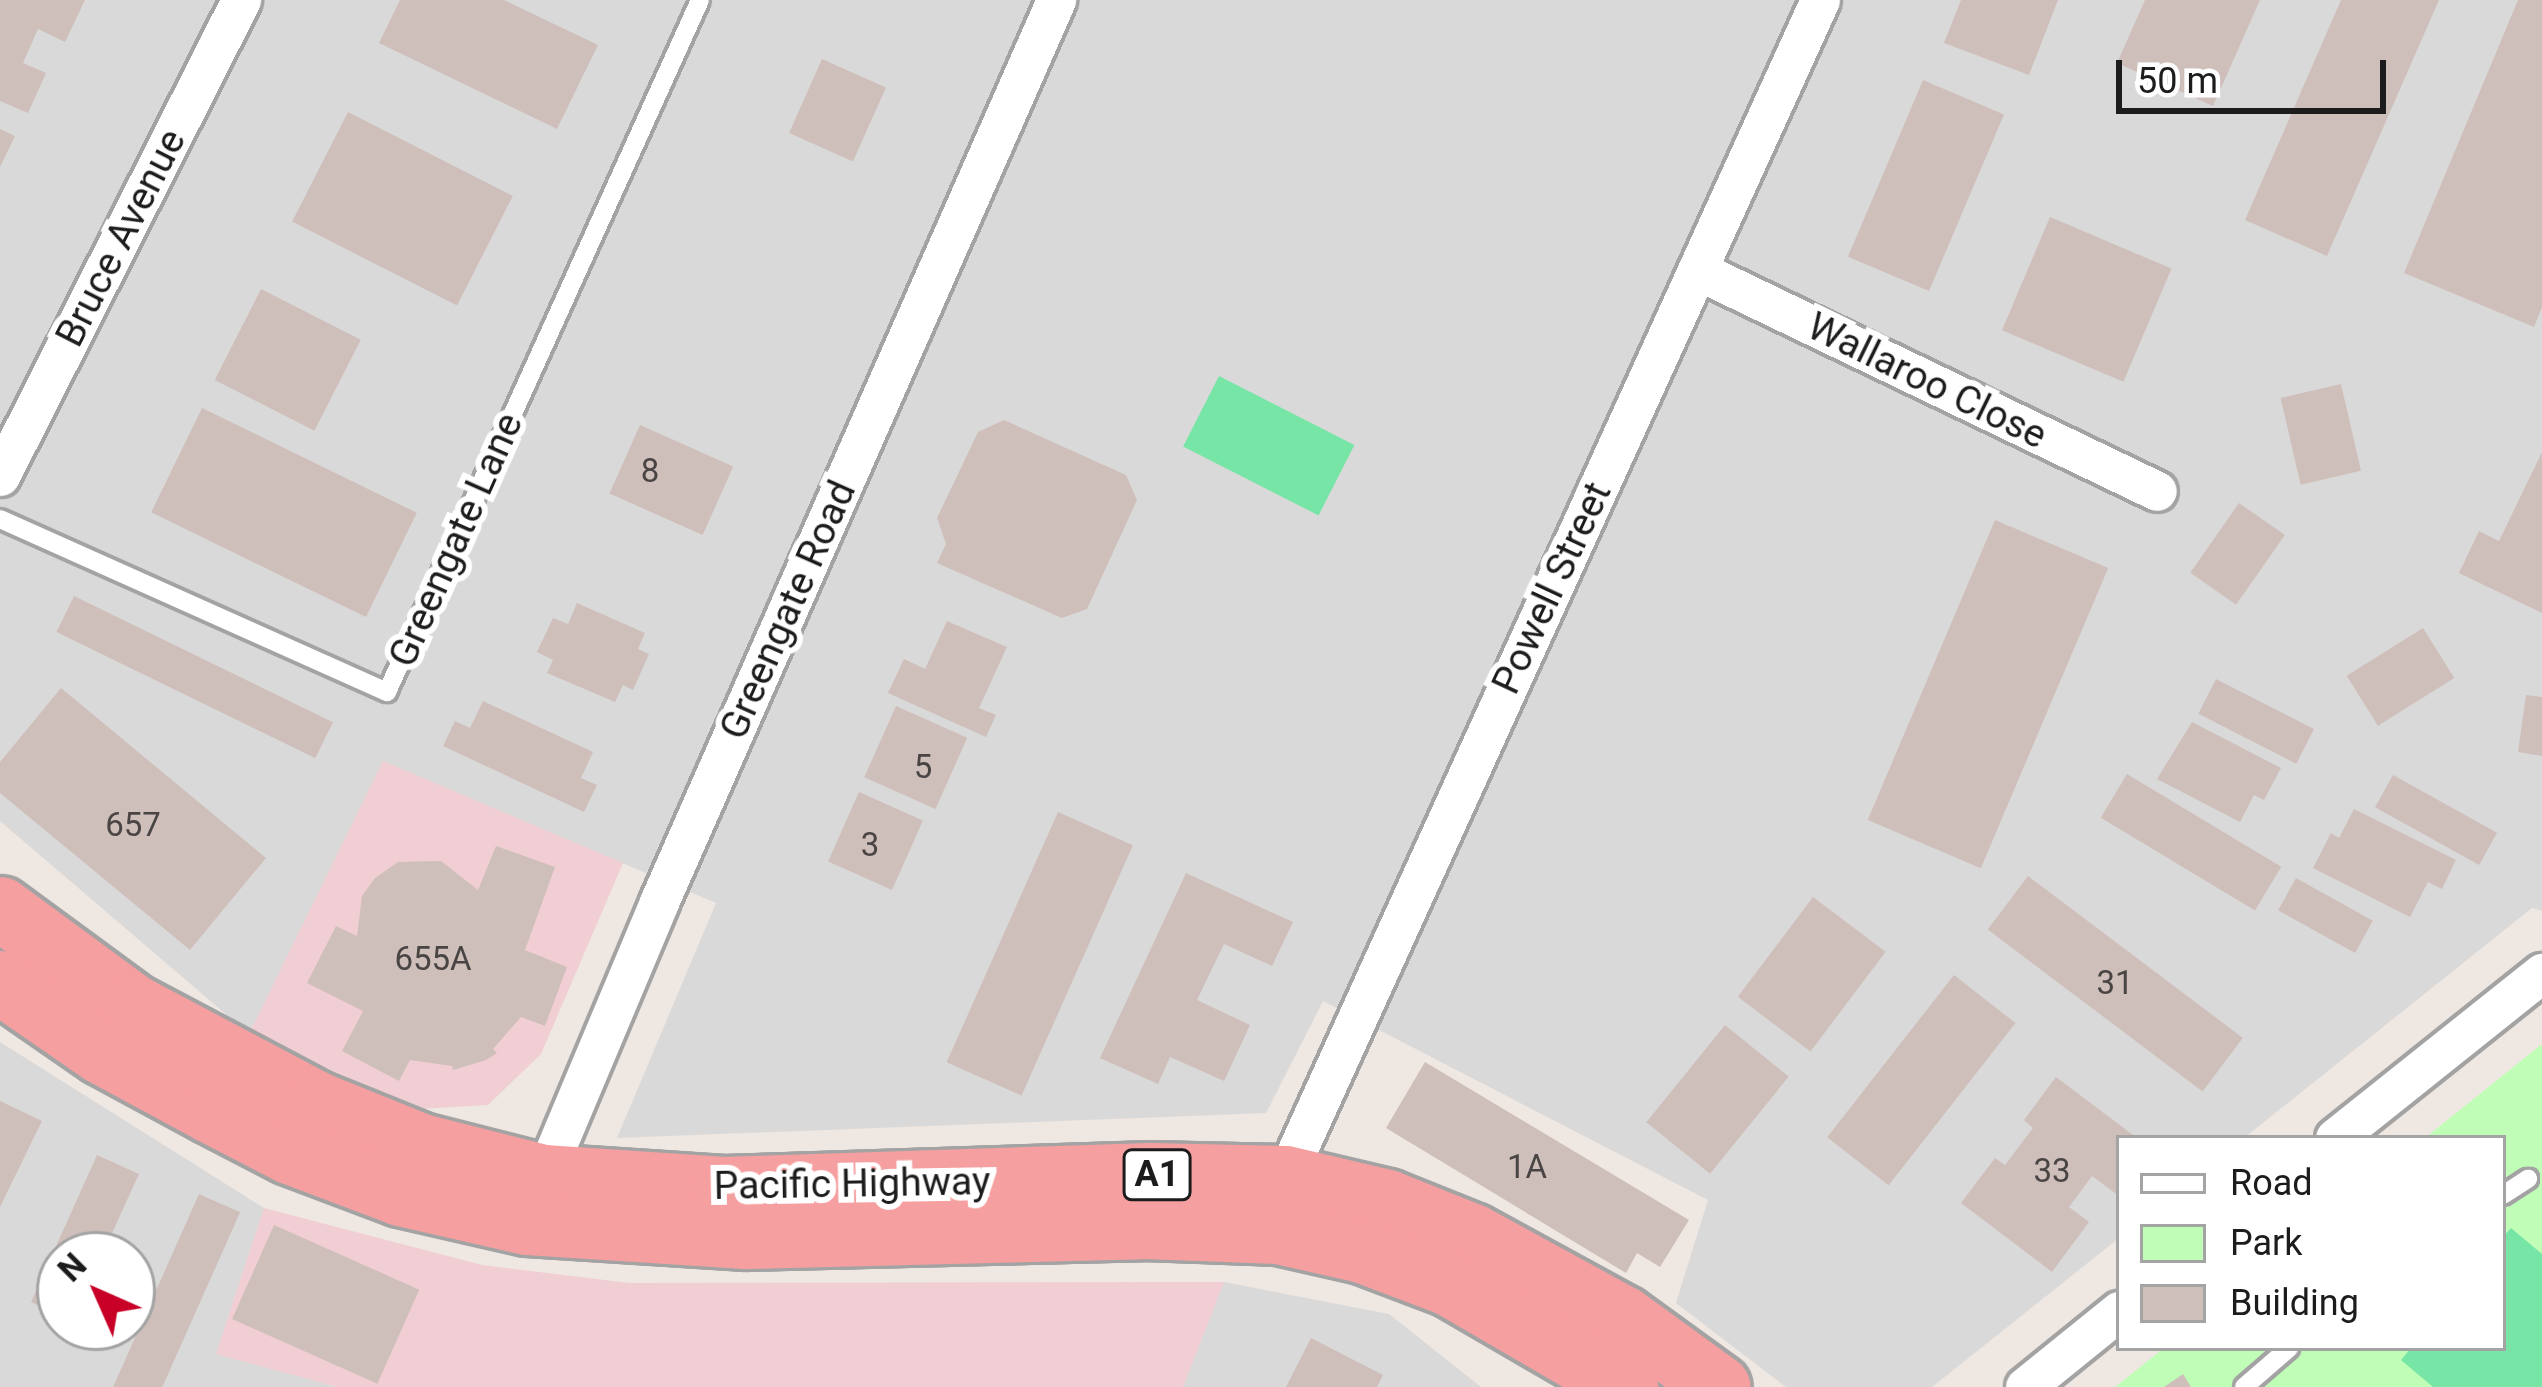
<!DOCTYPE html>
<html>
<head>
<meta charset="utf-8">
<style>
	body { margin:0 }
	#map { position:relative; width:2542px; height:1387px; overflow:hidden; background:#efe7e1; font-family:Roboto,sans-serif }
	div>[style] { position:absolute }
	.residential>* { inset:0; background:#dad9d9 }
	.commercial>* { inset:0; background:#f1ced3 }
	.park>* { inset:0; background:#c0feb8 }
	.pitch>* { inset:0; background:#77e5a5; transform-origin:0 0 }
	.building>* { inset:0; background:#cfbfba; transform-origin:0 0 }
	.roads { filter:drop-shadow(3px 0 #a3a3a3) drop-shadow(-3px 0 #a3a3a3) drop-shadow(0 3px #a3a3a3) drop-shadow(0 -3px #a3a3a3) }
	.service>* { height:18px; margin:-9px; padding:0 9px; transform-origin:9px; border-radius:9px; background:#fff }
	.minor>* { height:39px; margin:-19.5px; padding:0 19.5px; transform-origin:19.5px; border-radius:19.5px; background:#fff }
	.trunk>* { height:63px; margin:-31.5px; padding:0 31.5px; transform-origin:31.5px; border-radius:31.5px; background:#f69fa0 }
	span { translate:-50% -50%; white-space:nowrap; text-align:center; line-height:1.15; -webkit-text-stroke:12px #fff; paint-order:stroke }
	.number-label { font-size:33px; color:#494544 }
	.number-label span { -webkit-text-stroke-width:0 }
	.shield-label span { padding:3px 9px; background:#fff; border:3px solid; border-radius:9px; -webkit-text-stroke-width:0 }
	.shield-label { font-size:36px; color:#1c1c1c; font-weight:700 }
	.street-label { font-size:39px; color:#1c1c1c }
	.legend { position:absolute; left:2116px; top:1135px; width:390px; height:216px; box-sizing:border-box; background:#fff; border:3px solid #a4a4a4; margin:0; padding:15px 21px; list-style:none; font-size:36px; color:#1c1c1c }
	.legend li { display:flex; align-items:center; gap:24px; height:60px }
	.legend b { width:60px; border:3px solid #a4a4a4 }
	.north { position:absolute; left:36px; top:1231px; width:120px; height:120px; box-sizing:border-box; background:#fff; border:3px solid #a4a4a4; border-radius:50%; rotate:315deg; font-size:33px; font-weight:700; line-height:48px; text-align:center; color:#1c1c1c }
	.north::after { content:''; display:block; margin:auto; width:42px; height:54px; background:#c80027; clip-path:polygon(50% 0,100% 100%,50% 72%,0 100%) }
	.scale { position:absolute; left:2116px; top:60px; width:270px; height:54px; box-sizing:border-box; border:6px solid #1c1c1c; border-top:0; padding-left:15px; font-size:36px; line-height:42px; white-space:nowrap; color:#1c1c1c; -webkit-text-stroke:9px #fff; paint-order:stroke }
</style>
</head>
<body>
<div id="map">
	<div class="residential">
		<div style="clip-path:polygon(0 0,2542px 0,2542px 911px,2532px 908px,2244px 1138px,2119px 1138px,2119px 1238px,1932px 1387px,1786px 1387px,1676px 1303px,1708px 1200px,1323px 1001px,1266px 1113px,617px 1138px,716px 903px,383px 761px,249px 1034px,0 821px)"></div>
		<div style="clip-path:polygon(evenodd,0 1042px,264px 1208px,216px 1354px,338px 1387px,0 1387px,0 1042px,60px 1255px,132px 1255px,132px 1327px,60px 1327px,60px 1255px)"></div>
		<div style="clip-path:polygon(1224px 1282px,1389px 1314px,1481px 1387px,1183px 1387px)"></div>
	</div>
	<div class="commercial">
		<div style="clip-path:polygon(383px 761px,623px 863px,541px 1054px,488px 1105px,419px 1109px,249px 1034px)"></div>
		<div style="clip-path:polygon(264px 1208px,482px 1265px,629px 1283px,1224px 1282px,1183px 1387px,338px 1387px,216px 1354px)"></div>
	</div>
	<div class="park">
		<div style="clip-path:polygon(2542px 1044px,2542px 1387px,2115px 1387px,2164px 1348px,2503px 1348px,2503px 1138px,2425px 1138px)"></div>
	</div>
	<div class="pitch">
		<div style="left:1219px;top:376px;width:152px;height:79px;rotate:27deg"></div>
		<div style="clip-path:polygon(2511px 1228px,2542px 1254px,2542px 1387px,2433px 1387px,2401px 1360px,2411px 1348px,2503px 1348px,2503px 1237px)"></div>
	</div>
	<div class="building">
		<div style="clip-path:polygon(0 0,85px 0,65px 42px,38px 29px,23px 63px,46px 73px,28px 113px,0 101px)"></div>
		<div style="clip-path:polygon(400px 0,504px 0,598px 45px,557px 129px,379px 43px)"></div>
		<div style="clip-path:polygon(1961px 0,2058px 0,2029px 75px,1944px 43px)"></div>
		<div style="clip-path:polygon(2145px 0,2260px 0,2213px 106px,2117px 63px)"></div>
		<div style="clip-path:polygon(2341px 0,2439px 0,2327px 256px,2245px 220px)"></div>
		<div style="clip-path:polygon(2518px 0,2542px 0,2542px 307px,2534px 327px,2404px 273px)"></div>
		<div style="left:822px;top:59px;width:70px;height:81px;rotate:24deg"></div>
		<div style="left:1923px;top:80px;width:88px;height:192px;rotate:23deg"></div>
		<div style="left:348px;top:112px;width:185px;height:123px;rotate:27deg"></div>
		<div style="clip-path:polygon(0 129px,15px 136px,0 167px)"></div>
		<div style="left:2050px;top:217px;width:132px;height:123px;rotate:23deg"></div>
		<div style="left:261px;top:289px;width:112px;height:102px;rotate:27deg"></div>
		<div style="left:2341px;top:384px;width:89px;height:62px;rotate:77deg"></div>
		<div style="left:202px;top:408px;width:239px;height:116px;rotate:26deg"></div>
		<div style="clip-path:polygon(1004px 420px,1126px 475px,1137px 500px,1087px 609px,1062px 618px,937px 563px,946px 544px,937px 518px,978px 432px)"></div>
		<div style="left:640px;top:425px;width:102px;height:75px;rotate:24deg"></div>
		<div style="clip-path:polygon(2542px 452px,2542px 613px,2459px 573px,2479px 531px,2499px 541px)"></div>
		<div style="left:2239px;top:503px;width:56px;height:85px;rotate:35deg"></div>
		<div style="left:1995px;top:520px;width:123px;height:326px;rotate:23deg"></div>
		<div style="left:74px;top:596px;width:288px;height:40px;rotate:26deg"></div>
		<div style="clip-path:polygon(577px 603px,645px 633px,638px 649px,649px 654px,633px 690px,623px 685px,615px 702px,547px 673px,553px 660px,537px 652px,553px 618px,568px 624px)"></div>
		<div style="clip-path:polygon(947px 621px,1007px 647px,979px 708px,996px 715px,986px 737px,888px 693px,904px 659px,925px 669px)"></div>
		<div style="left:2423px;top:628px;width:59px;height:90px;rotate:58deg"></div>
		<div style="left:2216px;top:679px;width:110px;height:39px;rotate:27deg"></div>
		<div style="clip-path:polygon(61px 688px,266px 858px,190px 950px,0 793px,0 762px)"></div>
		<div style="clip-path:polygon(2526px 695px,2542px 697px,2542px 756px,2518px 752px)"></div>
		<div style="clip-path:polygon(483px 701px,593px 752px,581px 778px,597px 785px,584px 812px,443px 746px,455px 721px,470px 728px)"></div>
		<div style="left:896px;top:706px;width:78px;height:78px;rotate:24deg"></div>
		<div style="clip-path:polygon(2192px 722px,2281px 768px,2264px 800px,2254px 795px,2240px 822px,2157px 779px)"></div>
		<div style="left:2127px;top:774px;width:180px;height:51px;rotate:31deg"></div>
		<div style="left:2393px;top:775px;width:119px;height:37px;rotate:29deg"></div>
		<div style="left:859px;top:792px;width:70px;height:76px;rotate:24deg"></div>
		<div style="clip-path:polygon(2354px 809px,2456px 860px,2442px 889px,2428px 882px,2410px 917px,2313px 868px,2331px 833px,2339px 838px)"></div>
		<div style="left:1058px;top:812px;width:82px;height:274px;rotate:24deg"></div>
		<div style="clip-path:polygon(496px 846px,555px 867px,525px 950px,567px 967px,545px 1026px,521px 1017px,493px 1049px,497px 1053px,486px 1060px,453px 1070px,452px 1066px,410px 1060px,399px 1081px,342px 1051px,363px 1011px,307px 983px,336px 926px,357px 936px,362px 896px,375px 878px,398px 862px,441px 861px,478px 890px)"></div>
		<div style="clip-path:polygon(1186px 873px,1293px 922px,1272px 966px,1224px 944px,1197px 1000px,1250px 1025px,1224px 1081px,1170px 1057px,1158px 1084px,1100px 1058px)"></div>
		<div style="left:2028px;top:876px;width:269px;height:67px;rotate:37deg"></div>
		<div style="left:2296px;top:878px;width:88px;height:37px;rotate:29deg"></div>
		<div style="left:1813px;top:897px;width:91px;height:125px;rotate:37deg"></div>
		<div style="left:1954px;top:975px;width:78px;height:206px;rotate:38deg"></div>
		<div style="left:1725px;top:1025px;width:82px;height:125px;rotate:39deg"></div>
		<div style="clip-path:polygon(1425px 1062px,1689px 1220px,1660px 1267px,1637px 1253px,1626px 1273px,1386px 1128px)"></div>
		<div style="clip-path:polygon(2056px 1077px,2137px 1138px,2119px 1138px,2119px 1196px,2092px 1176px,2069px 1207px,2089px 1222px,2052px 1272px,1961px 1203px,1995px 1158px,2005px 1165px,2033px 1128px,2024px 1120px)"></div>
		<div style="clip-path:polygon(0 1101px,42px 1121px,0 1207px)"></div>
		<div style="clip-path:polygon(97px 1155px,139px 1174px,102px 1255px,60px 1255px,60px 1316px,31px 1302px)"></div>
		<div style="left:199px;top:1194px;width:45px;height:211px;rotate:24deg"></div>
		<div style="left:274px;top:1225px;width:159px;height:103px;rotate:24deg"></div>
		<div style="clip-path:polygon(1311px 1338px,1383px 1375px,1377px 1387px,1286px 1387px)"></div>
		<div style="clip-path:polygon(2183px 1374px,2191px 1387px,2164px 1387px)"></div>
	</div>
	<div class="roads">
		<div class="service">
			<div style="left:0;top:519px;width:424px;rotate:24.1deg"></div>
			<div style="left:387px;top:692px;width:759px;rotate:-65.66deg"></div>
			<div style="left:2503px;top:1195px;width:30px;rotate:-33deg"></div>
			<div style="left:2244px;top:1387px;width:60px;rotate:-40.9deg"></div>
		</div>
		<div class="minor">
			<div style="left:1697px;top:270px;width:510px;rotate:25.66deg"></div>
			<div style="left:0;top:476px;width:534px;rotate:-63.15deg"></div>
			<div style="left:2335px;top:1138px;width:265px;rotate:-38.6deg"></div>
			<div style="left:1285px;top:1177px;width:1293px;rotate:-65.56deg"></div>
			<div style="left:536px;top:1195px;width:318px;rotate:-67.2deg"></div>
			<div style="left:659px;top:902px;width:986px;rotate:-66.24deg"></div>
			<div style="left:2025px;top:1387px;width:121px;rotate:-39deg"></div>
		</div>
		<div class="trunk">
			<div style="left:0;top:908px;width:164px;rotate:36.3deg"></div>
			<div style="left:132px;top:1005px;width:209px;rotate:27.9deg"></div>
			<div style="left:317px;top:1103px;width:112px;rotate:22deg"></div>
			<div style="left:421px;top:1145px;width:126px;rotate:14.3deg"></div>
			<div style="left:543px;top:1176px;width:181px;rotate:3.8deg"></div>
			<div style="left:724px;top:1188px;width:426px;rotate:-1.9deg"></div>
			<div style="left:1150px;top:1174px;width:135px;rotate:1.3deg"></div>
			<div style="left:1285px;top:1177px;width:105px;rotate:13.2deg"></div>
			<div style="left:1387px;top:1201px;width:92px;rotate:21.8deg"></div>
			<div style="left:1472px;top:1235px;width:173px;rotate:28.6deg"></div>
			<div style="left:1624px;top:1318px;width:117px;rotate:36deg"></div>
			<div style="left:0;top:982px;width:123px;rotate:34.7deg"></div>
			<div style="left:101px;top:1052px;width:124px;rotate:28.4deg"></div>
			<div style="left:210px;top:1111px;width:89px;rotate:27.4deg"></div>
			<div style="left:289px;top:1152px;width:119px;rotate:20.7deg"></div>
			<div style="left:400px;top:1194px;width:130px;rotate:12.9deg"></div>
			<div style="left:527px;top:1223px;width:219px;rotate:3.7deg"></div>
			<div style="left:746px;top:1237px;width:397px;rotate:-1.4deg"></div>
			<div style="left:1143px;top:1227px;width:135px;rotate:2.1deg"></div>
			<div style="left:1278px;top:1232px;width:86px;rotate:12.7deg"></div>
			<div style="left:1362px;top:1251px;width:93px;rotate:20.8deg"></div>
			<div style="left:1449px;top:1284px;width:205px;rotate:30.2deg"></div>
		</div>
	</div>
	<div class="number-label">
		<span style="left:650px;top:471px">8</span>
		<span style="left:923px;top:767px">5</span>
		<span style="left:133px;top:825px">657</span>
		<span style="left:870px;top:845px">3</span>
		<span style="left:433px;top:959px">655A</span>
		<span style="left:2115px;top:983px">31</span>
		<span style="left:1527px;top:1167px">1A</span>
		<span style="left:2052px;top:1171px">33</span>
	</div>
	<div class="shield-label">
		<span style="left:1157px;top:1175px">A1</span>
	</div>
	<div class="street-label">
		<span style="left:121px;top:238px;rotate:-63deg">Bruce Avenue</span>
		<span style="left:1927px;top:381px;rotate:26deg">Wallaroo Close</span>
		<span style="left:456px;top:540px;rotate:-66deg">Greengate Lane</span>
		<span style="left:1552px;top:588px;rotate:-65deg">Powell Street</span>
		<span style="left:788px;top:610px;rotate:-66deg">Greengate Road</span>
		<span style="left:852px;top:1184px;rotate:-1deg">Pacific Highway</span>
	</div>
	<ul class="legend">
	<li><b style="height:15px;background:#fff"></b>Road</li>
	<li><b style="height:33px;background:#c0feb8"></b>Park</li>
	<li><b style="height:33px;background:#cfbfba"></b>Building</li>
	</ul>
	<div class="north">N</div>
	<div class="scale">50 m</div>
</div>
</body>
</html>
